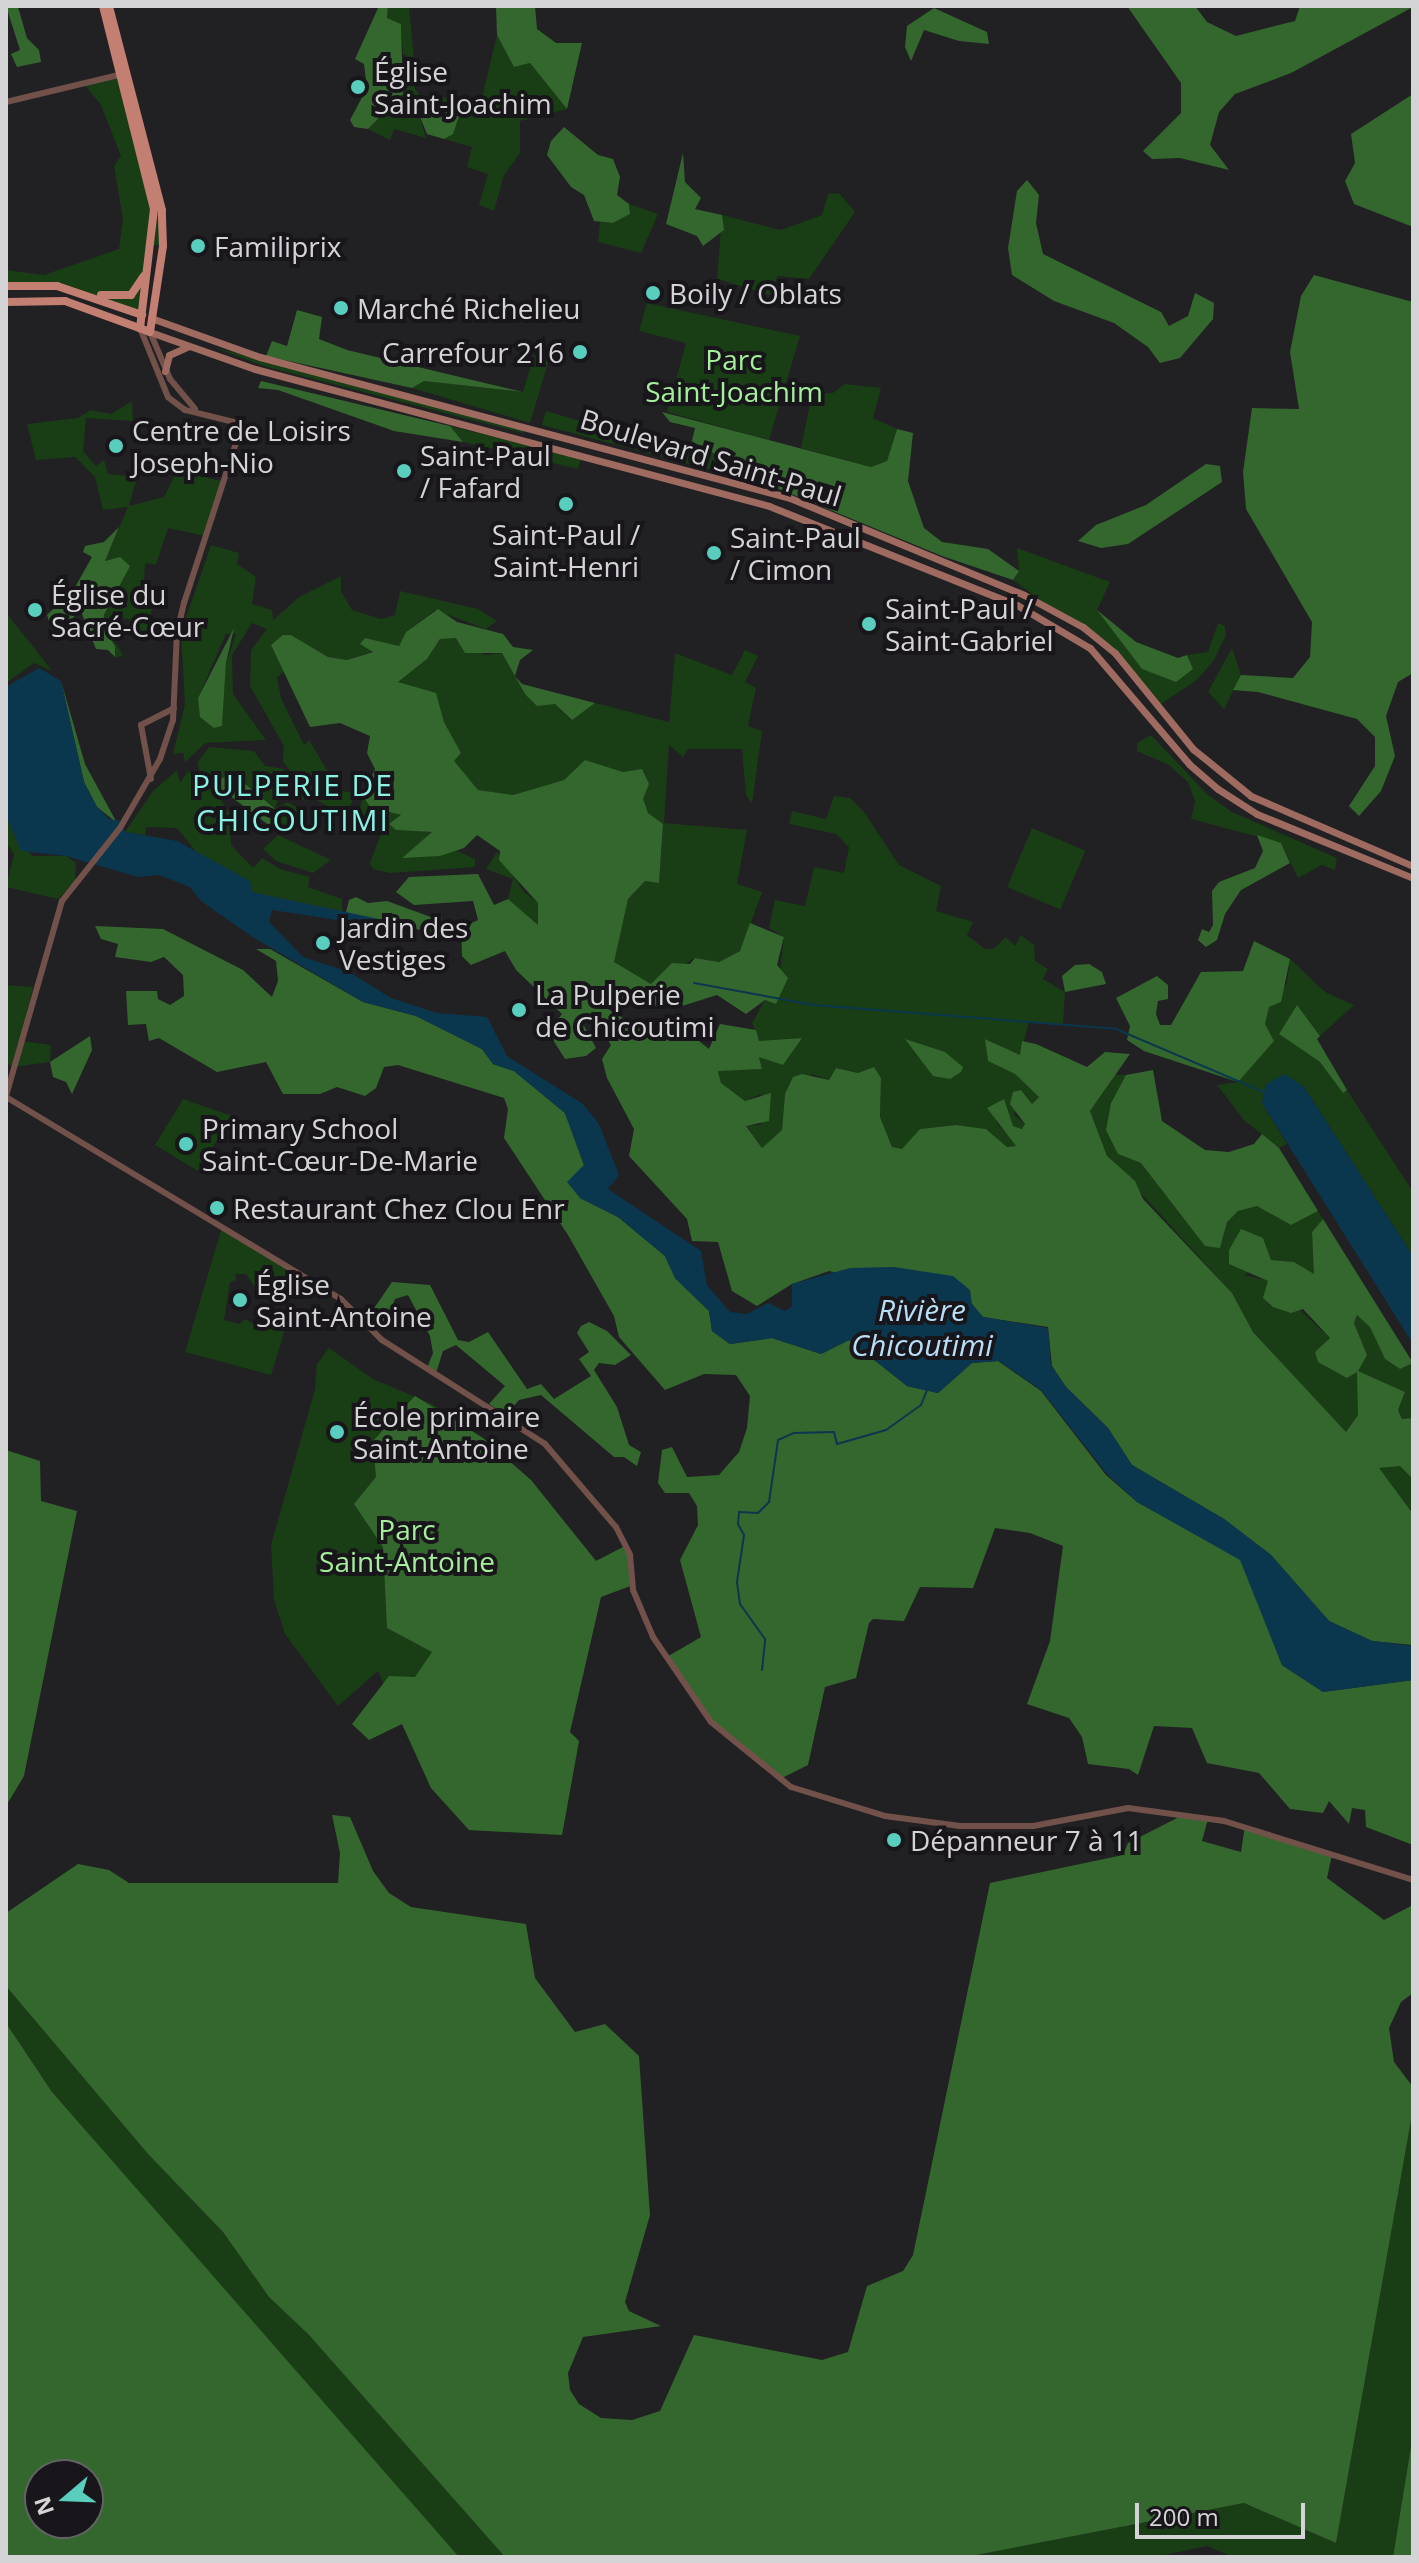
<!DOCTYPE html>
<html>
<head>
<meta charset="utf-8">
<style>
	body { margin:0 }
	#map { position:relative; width:1419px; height:2563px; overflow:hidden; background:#212023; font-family:"Open Sans",sans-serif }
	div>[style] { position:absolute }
	.green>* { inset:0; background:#193d15; transform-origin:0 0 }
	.forest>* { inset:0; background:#34672e }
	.water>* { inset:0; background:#0b374e }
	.stream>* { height:2px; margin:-1px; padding:0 1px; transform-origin:1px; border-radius:1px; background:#0b374e }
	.tertiary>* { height:6px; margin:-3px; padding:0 3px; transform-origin:3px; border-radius:3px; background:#72514a }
	.secondary>* { height:7px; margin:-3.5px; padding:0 3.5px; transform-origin:3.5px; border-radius:3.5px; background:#9f6b60 }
	.primary>* { height:8px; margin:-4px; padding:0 4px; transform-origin:4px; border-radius:4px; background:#c37f72 }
	.dots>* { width:22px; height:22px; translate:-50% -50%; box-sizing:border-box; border:4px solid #18161a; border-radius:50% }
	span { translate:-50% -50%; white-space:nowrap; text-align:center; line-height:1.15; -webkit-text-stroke:8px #18161a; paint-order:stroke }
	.poi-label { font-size:28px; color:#d4d3d5 }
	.left { translate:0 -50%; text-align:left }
	.right { translate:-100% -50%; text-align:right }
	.park-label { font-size:28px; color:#a5ee9b }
	.street-label { font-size:28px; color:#d4d3d5 }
	.neighbourhood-label { font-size:30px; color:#8bf3e4; letter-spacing:2px }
	.water-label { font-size:30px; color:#b8def7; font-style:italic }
	.frame { position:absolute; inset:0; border:8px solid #d4d3d5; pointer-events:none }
	.north { position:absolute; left:24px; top:2459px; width:80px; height:80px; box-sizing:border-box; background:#18161a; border:2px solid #636265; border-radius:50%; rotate:251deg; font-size:22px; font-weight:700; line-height:32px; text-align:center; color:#d4d3d5 }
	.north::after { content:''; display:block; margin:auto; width:28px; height:36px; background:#59cebe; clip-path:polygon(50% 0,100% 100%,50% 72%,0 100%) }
	.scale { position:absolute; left:1135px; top:2503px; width:170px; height:36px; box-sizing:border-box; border:4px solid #d4d3d5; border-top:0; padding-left:10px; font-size:24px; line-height:28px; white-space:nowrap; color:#d4d3d5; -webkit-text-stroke:6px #18161a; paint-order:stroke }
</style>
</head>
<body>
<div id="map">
	<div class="green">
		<div style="clip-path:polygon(388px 6px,409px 6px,414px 59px,403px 54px,401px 24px,387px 18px)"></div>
		<div style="clip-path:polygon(497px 35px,514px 67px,530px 63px,567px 109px,520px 121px,520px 153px,504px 175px,494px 211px,479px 205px,488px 174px,467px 167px,472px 147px,444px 139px,418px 112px,426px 138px,394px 129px,390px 140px,368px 129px,403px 94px,403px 69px,419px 95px,481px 101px)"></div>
		<div style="clip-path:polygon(126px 73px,157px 191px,163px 246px,153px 245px,140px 315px,80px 291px,6px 286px,6px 270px,44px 275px,119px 249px,123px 219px,114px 166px,121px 156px,101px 105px,83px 83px)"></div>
		<div style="clip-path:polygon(839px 193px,855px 212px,809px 279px,777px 276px,773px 296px,717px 279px,722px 215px,781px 230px,822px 215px,828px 194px)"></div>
		<div style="clip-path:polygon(629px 204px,658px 214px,641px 253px,598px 242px,600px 222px,613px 223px,630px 214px)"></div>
		<div style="clip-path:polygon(647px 303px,800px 336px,769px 440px,667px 412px,686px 343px,639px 331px)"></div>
		<div style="clip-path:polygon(213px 347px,524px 428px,523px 433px,267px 367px)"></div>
		<div style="clip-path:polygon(534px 355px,549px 360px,530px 423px,412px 388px,424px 381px,523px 392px)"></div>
		<div style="clip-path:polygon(845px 384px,881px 388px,873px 418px,897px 429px,887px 461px,871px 467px,801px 448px,812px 394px,833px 393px)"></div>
		<div style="clip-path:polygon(132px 401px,133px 421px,86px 418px,83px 451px,96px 466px,104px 460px,108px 474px,137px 477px,129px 506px,164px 497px,177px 471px,226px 482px,205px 536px,168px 528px,156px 565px,145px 563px,143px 602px,152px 606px,148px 634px,135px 638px,129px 619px,113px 617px,108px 632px,123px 655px,116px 658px,103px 628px,104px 615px,120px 591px,120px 557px,105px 561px,128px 507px,103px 510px,95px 477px,75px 457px,36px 460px,27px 424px,78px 418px,91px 410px,111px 414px)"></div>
		<div style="clip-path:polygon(546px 411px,682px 451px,692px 441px,772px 486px,542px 425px)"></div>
		<div style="clip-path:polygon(450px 426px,581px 458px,578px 469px,463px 442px)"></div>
		<div style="clip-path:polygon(evenodd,211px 545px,239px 553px,237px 564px,256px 577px,252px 604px,272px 610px,273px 620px,299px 597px,341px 576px,341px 591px,352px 610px,381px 619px,395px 615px,400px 591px,478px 609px,497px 621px,486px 629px,435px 610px,406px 632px,399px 646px,365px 639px,361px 644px,374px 651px,347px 660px,328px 657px,291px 635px,271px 645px,284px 672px,277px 677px,281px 698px,304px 745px,309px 740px,339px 790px,356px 794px,345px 816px,309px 796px,305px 801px,290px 788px,292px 773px,283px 762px,284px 746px,250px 686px,251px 650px,267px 629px,252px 623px,232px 655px,233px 694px,266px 740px,205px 743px,185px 762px,183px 753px,173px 754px,185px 704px,181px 632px,211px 545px,226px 634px,236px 634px,226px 663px,222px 722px,198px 698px,226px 634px)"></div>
		<div style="clip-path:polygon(1017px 548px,1110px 582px,1097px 610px,1142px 669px,1193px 669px,1187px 655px,1208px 652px,1218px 623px,1225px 626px,1226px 635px,1214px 660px,1197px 680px,1161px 704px,1129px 666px,1013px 580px,1019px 571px)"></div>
		<div style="clip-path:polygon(6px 613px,32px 645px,52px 671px,34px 663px,6px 683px)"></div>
		<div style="clip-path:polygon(457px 637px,485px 655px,502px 653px,525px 694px,555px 704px,571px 720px,595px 703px,669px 722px,675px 653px,732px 675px,745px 650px,758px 656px,745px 682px,756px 688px,748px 726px,762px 731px,752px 804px,746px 795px,742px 749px,688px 749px,683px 757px,669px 745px,664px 823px,747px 830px,737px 884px,762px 892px,741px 950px,719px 962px,695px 958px,651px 984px,613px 962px,628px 899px,645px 881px,659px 883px,663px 824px,648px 813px,623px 772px,585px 760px,564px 780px,513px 795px,478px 790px,453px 761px,461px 753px,444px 722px,436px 694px,398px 682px,427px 659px,440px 639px)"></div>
		<div style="clip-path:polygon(1232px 648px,1241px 675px,1224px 709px,1208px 692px)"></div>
		<div style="clip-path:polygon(1151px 735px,1208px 795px,1232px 812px,1337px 858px,1335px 870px,1322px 865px,1298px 878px,1281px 843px,1191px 819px,1195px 801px,1188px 782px,1169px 765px,1137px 751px,1137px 743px)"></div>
		<div style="clip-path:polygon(209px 747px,254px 751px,265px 766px,285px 769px,270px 780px,282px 786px,275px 808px,288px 802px,301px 810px,284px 833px,270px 826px,274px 808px,233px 773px,213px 783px,199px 770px,198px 762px)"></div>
		<div style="clip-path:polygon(177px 770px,180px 783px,188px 771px,218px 795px,229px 813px,231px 845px,253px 868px,262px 858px,280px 869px,310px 877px,308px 887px,342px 899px,342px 915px,252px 892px,223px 866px,197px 853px,177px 828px,146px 827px,145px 835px,125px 832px,153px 791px)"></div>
		<div style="clip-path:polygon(363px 796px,370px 807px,402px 815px,396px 830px,433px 832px,403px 857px,457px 851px,475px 859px,475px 867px,390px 873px,373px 869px,370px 863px,381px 834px,357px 820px)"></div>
		<div style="clip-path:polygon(834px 796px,850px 798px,864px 812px,899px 865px,941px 886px,936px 911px,973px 922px,967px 935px,985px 949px,993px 949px,1006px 937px,1015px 946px,1021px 935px,1034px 945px,1035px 961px,1048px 969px,1043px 979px,1065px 992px,1063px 1024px,1029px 1022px,1020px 1055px,986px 1039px,988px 1061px,1015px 1074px,1039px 1097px,1032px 1104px,1021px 1090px,1014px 1115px,1025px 1124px,1023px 1129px,1013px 1126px,1003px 1099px,996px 1122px,1018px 1146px,1007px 1147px,986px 1129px,956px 1125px,920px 1129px,902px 1150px,892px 1147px,880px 1117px,881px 1078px,874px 1067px,859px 1073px,836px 1068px,829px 1080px,812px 1074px,785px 1094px,782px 1130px,762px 1148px,746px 1125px,761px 1125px,761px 1094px,745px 1101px,721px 1083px,718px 1070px,762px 1069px,759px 1056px,783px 1065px,801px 1038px,759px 1041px,752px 1023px,765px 1000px,776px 1004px,784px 937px,769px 928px,775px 900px,805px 906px,814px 867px,844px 873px,849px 847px,836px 834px,789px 824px,792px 811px,826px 819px)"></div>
		<div style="clip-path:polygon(6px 816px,32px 856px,66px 856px,76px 863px,75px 881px,58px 899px,6px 887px,14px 854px,6px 842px)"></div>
		<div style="left:1032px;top:828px;width:58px;height:64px;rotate:23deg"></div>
		<div style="clip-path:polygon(278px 835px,331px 860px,313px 873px,276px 861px,263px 849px)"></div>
		<div style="clip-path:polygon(497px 852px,524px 892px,538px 903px,538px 925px,508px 899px,513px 879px,486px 869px)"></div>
		<div style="clip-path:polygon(1290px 959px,1325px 992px,1354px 1005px,1320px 1036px,1297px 1005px,1279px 1034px,1320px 1062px,1343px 1092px,1347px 1090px,1413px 1192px,1413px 1256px,1304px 1087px,1266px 1084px,1262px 1103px,1287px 1144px,1279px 1148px,1244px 1120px,1217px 1085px,1238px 1082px,1269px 1007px,1287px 983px)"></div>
		<div style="clip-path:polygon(6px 985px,33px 987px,20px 1041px,51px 1045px,50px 1062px,13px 1067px,6px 1063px)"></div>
		<div style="clip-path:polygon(1110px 1075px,1126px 1075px,1111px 1103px,1118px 1154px,1141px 1163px,1220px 1247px,1227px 1221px,1238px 1211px,1257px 1205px,1291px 1225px,1318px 1211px,1323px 1219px,1312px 1232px,1315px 1275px,1294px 1262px,1271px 1260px,1244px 1275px,1269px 1281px,1330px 1338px,1367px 1355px,1354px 1323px,1357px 1315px,1370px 1326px,1385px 1359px,1400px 1369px,1413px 1363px,1413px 1418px,1402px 1419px,1398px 1410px,1405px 1392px,1358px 1371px,1358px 1415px,1346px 1432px,1253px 1332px,1232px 1293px,1107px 1156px,1090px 1111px,1112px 1080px)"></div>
		<div style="clip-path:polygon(183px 1099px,232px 1116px,198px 1171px,155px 1145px)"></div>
		<div style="clip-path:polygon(222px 1227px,300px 1275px,293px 1300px,256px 1289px,246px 1274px,235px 1274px,236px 1280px,230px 1282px,224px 1320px,240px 1324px,245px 1319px,262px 1329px,267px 1313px,289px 1316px,271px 1375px,185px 1352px)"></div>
		<div style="clip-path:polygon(329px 1348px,373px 1379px,432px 1404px,483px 1438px,531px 1480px,596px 1561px,627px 1545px,633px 1585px,601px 1596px,542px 1727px,579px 1741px,562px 1835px,469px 1830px,431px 1788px,378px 1671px,338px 1706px,285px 1634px,274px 1600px,271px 1545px,315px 1389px,317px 1364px)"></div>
		<div style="clip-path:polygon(1400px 1465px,1413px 1479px,1413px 1514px,1378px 1468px)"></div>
		<div style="clip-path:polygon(6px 1986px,148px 2154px,223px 2232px,269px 2297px,309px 2335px,505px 2557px,459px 2557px,400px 2493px,52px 2092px,6px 2023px)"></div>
		<div style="clip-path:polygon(1413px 2109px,1413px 2434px,1393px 2557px,1233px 2557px,1207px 2546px,1155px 2557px,966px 2557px,1244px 2503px,1336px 2543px)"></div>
	</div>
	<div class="forest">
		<div style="clip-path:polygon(6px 6px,18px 7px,27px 38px,39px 50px,41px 62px,17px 67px,11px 54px,20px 50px)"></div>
		<div style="clip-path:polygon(379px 6px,388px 6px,387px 18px,401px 24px,403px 94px,368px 129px,354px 127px,350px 120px,367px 88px,364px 64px,355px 59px)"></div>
		<div style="clip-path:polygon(496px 6px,535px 6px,537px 29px,556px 43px,582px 43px,567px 109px,530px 63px,514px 67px,497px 35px)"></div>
		<div style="clip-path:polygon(1127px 6px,1195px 6px,1207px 22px,1236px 36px,1295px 21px,1300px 6px,1413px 7px,1291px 73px,1235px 94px,1219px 112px,1210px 145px,1229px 170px,1180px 158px,1152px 159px,1143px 151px,1181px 113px,1181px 83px)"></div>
		<div style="clip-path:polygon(934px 8px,987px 32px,989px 44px,959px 41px,924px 30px,911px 61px,905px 47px,907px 26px)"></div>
		<div style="clip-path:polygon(1413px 94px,1413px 227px,1354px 204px,1345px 181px,1355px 163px,1351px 134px)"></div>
		<div style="clip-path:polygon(423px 104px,460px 113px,453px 134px,444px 139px,427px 134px,418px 112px)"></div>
		<div style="clip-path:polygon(564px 127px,598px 155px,613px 159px,620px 177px,617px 195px,629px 204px,630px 214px,613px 223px,594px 221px,584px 195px,571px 187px,547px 155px,551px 141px)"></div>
		<div style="clip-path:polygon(683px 153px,685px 182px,701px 198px,695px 209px,722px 215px,724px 230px,703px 246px,697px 236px,666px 224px)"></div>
		<div style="clip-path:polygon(1027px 180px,1039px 195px,1036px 223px,1043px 254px,1161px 312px,1169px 326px,1188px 316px,1195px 293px,1214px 303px,1213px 319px,1180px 358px,1160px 363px,1148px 347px,1114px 323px,1054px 301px,1012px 275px,1008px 248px,1017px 191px)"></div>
		<div style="clip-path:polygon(1314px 275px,1413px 302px,1413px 673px,1398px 682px,1386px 716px,1395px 756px,1381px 791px,1359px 816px,1349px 806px,1375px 766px,1375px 737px,1357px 719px,1258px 692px,1233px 690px,1241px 675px,1293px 678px,1310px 657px,1312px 622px,1246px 509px,1243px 472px,1252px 408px,1299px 409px,1290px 352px,1301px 296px)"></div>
		<div style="clip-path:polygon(297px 310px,322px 317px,319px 339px,347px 350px,523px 392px,424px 381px,412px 388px,266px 356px,272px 341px,287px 346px)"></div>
		<div style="clip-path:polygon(261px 381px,450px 426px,463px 442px,394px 431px,278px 390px,258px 388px)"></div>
		<div style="clip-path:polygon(662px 412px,871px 467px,887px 461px,897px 429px,913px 433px,908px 481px,924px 528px,942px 542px,988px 549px,1019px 571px,1013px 580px,942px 556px,772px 486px,692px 441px,695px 428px,670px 422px)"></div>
		<div style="clip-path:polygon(1206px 464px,1220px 466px,1222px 482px,1128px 544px,1101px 548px,1078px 541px,1096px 525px,1146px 505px)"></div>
		<div style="clip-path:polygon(119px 527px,105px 561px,120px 557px,130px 566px,104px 615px,103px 628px,115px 646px,115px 657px,108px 650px,96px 649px,80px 609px,55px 641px,47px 615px,74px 589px,92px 557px,83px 552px,85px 546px,104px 542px)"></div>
		<div style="clip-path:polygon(438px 609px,457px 622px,503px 634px,513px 647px,533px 650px,520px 660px,515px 676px,522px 684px,595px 703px,572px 720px,555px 704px,537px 706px,525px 694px,502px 653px,465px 653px,456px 638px,440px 639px,427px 659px,398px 682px,436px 693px,444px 722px,461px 753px,454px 761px,478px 790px,513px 795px,564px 780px,585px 760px,623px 772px,642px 769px,649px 784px,643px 799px,648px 813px,663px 824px,659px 883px,645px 881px,628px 899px,614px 962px,651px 984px,672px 963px,690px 964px,695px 958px,719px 962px,740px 951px,750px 923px,784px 937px,777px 965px,788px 978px,776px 1004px,765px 1000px,746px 1014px,717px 995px,682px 1006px,630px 1005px,603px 997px,596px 1002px,623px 1018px,673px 1039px,699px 1041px,709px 1049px,720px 1024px,756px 1030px,759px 1041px,802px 1038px,783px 1065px,759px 1057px,762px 1069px,718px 1071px,721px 1083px,745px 1101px,771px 1093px,769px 1121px,746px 1126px,762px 1148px,782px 1130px,785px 1094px,793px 1077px,802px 1074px,829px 1080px,836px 1068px,858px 1073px,874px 1067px,881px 1078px,880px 1117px,892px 1147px,902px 1149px,920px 1129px,956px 1125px,986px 1129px,1007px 1147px,1016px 1146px,987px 1108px,1004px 1099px,1013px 1126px,1022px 1129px,1025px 1124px,1010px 1104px,1013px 1092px,1021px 1090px,1032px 1104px,1039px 1097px,1015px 1074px,988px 1061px,985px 1039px,1020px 1055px,1022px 1041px,1036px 1044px,1087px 1067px,1105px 1052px,1130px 1054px,1090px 1111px,1107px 1156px,1135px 1181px,1143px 1199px,1232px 1293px,1253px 1332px,1346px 1432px,1358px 1415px,1357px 1372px,1347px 1378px,1318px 1362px,1315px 1352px,1330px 1338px,1303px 1309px,1291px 1313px,1273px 1307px,1263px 1298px,1268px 1281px,1229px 1264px,1229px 1250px,1241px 1229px,1263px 1238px,1271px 1260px,1294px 1262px,1314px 1274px,1312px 1232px,1323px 1219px,1413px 1363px,1400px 1369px,1385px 1359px,1370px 1327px,1357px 1315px,1354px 1323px,1367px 1355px,1358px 1371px,1405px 1392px,1398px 1410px,1402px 1419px,1413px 1418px,1413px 1479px,1400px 1466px,1379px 1468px,1413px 1514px,1413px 1645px,1372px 1641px,1329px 1621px,1271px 1555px,1224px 1519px,1132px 1465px,1108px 1428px,1066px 1387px,1052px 1366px,1048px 1327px,983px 1317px,972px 1304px,829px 1271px,792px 1284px,757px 1306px,732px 1291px,718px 1242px,692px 1241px,687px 1219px,629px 1156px,634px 1129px,607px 1078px,602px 1059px,611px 1045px,592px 1014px,583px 1024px,596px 1048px,586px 1056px,565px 1059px,548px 1032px,562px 1014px,516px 970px,505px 951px,471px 965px,462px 956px,461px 928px,478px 920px,473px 901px,414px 905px,396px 892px,409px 877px,478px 874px,494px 905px,508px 899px,538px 925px,538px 903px,499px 860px,500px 851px,477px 835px,464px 848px,440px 856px,402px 858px,432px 832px,396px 830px,389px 824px,401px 815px,370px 807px,363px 796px,375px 769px,367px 753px,370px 736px,340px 723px,310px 727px,271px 645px,283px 635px,291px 635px,328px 657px,347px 660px,373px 652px,360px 644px,365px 638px,399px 646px,406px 632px)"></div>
		<div style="clip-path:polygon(1097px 610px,1136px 642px,1178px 658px,1187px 655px,1193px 669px,1176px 682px,1142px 669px)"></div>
		<div style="clip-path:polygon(234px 628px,226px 663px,222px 726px,214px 728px,200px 717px,198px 698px)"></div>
		<div style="clip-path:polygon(61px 681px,85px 764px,117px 823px,97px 807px,84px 782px)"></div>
		<div style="clip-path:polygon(232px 773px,274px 808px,270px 826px,213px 783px)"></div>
		<div style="clip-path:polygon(1257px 835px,1281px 843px,1290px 863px,1241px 890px,1225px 914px,1217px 940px,1206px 947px,1198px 940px,1202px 929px,1209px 932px,1213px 925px,1212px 891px,1219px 882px,1255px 868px,1263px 851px)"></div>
		<div style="clip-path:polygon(356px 897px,368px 903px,387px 901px,439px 920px,441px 916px,443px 934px,345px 916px,349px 900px)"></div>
		<div style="clip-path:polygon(95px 926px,163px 929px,243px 970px,272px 997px,278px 981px,276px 961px,256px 949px,270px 949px,363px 1002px,416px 1016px,482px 1049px,493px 1064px,514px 1071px,565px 1113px,584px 1165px,580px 1198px,618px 1217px,665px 1256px,675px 1278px,709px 1311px,712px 1331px,730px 1344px,772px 1338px,821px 1354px,849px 1340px,907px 1386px,938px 1393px,972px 1363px,998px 1361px,1041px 1391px,1106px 1475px,1137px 1502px,1241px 1559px,1282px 1665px,1323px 1692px,1413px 1680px,1413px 1845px,1366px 1827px,1365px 1810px,1352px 1808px,1349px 1824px,1329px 1801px,1323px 1813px,1290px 1809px,1259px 1773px,1207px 1763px,1192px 1728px,1154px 1726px,1138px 1775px,1129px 1769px,1088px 1764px,1082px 1737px,1069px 1718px,1027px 1704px,1050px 1641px,1063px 1546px,1030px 1533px,995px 1528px,973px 1588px,920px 1587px,904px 1621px,873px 1619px,869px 1623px,856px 1678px,825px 1687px,808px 1765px,780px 1779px,711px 1722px,665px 1658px,701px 1637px,680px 1560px,698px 1525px,697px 1506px,689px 1493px,665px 1493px,658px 1483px,662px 1450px,672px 1447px,687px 1477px,719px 1475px,739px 1452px,747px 1428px,750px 1396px,736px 1375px,704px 1374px,665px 1390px,619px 1337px,614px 1316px,568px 1235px,504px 1138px,508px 1109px,504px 1098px,398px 1065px,384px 1067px,376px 1088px,365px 1096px,337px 1087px,320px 1094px,283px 1094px,266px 1062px,217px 1072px,159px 1038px,149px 1041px,146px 1024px,128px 1025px,126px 991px,157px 991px,158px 999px,170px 1005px,184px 996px,183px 975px,164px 957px,151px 962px,115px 957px,118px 944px,101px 939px)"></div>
		<div style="clip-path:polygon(1254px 941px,1290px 959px,1281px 1002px,1269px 1007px,1265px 1024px,1274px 1041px,1238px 1082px,1144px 1051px,1127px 1040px,1130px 1026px,1116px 998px,1157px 976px,1168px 985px,1168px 999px,1158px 1001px,1156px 1014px,1160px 1025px,1171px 1025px,1201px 972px,1243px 971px)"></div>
		<div style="clip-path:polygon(1089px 964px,1102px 972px,1106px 984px,1065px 992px,1062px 976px,1075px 965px)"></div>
		<div style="clip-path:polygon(1297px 1005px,1320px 1036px,1317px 1039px,1347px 1090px,1343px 1093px,1320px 1062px,1279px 1034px)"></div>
		<div style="clip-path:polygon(90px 1036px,92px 1050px,72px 1094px,66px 1082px,53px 1077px,50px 1062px)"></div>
		<div style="clip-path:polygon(905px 1039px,945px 1052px,963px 1067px,961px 1072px,950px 1079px,933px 1076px)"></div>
		<div style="clip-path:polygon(1153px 1070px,1162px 1121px,1205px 1150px,1229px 1152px,1254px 1144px,1262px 1134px,1279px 1148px,1318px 1211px,1291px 1225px,1257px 1206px,1238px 1211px,1227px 1222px,1220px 1248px,1205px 1246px,1141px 1163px,1118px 1154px,1106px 1130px,1111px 1103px,1126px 1075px)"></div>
		<div style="clip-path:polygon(392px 1282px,430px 1285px,458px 1340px,469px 1342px,488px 1332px,527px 1389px,541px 1384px,554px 1399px,591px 1376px,579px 1359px,589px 1352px,577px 1333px,581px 1326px,589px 1322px,607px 1331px,631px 1355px,615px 1365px,599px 1363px,594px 1370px,617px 1407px,629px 1445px,641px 1452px,637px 1466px,624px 1457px,614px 1457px,541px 1395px,519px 1400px,506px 1415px,489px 1404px,505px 1386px,456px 1345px,443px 1351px,436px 1373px,427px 1368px,433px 1353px,430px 1336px,408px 1295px,395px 1299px,387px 1320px,374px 1332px,364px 1323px)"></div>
		<div style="clip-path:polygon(415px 1396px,483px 1438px,531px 1480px,596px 1561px,627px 1545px,633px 1585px,601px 1597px,570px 1732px,579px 1741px,562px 1835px,469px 1830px,431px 1788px,402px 1724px,369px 1740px,352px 1724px,389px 1676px,415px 1677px,432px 1652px,387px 1628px,383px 1547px,354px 1504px,376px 1477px,373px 1441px)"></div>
		<div style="clip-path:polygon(6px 1450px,40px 1461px,41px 1501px,77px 1511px,24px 1776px,6px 1806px)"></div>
		<div style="clip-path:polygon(332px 1815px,350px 1817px,373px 1871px,389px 1893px,411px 1907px,526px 1924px,535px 1978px,575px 2032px,605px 2024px,639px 2056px,650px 2215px,625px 2302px,629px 2311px,661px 2326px,583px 2337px,568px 2373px,570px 2390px,579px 2404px,601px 2418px,632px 2420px,660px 2411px,694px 2335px,822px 2360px,848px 2352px,867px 2286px,903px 2271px,913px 2255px,990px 1883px,1123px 1855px,1128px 1843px,1183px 1815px,1208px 1819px,1202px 1841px,1241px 1852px,1245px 1825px,1332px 1855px,1327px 1878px,1384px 1920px,1413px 1905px,1413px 1993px,1401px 2002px,1389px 2028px,1394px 2062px,1413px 2087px,1413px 2109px,1336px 2543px,1244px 2503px,966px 2557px,505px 2557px,309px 2335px,269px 2297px,223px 2232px,148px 2154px,6px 1986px,6px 1913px,78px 1864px,109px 1870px,129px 1883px,338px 1883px,340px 1853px)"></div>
		<div style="clip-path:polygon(evenodd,6px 2023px,52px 2092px,459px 2557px,6px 2557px,6px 2023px,40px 2475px,88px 2475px,88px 2523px,40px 2523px,40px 2475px)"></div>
		<div style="clip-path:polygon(1413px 2434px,1413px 2557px,1393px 2557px)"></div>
	</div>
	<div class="water">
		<div style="clip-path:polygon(39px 668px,61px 681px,84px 782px,97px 807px,109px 819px,120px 821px,125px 832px,177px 841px,250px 881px,252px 892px,407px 925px,406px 929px,382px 927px,272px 910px,269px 922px,303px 957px,349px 972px,391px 998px,437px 1013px,487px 1017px,507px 1056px,583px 1104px,599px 1124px,619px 1175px,608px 1189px,701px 1251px,707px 1285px,730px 1312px,747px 1314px,768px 1303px,785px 1311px,792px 1306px,792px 1284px,850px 1268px,894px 1267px,953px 1276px,970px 1290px,972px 1304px,983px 1317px,1048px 1328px,1051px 1366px,1066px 1387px,1108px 1428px,1132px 1465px,1224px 1519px,1271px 1555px,1329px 1621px,1372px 1641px,1413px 1646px,1413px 1680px,1323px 1692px,1282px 1665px,1240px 1560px,1137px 1502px,1107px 1474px,1041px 1390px,999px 1361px,972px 1363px,938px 1393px,907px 1386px,849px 1340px,821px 1354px,772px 1338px,730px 1344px,712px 1331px,709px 1311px,675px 1278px,665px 1256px,618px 1217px,580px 1198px,567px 1182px,584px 1165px,565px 1113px,514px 1071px,493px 1064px,482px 1049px,416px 1016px,363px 1002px,251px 936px,201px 901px,190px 887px,159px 875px,138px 877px,66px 856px,21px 851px,6px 816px,6px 687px)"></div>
		<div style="clip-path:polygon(1285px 1074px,1304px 1087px,1413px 1256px,1413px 1344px,1262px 1103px,1266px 1084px)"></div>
	</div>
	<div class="stream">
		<div style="left:694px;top:983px;width:122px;rotate:10.4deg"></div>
		<div style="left:814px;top:1005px;width:303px;rotate:4.5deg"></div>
		<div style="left:1116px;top:1029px;width:161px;rotate:23.1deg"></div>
		<div style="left:762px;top:1670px;width:31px;rotate:-84deg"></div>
		<div style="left:765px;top:1639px;width:43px;rotate:-125.5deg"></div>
		<div style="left:740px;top:1604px;width:22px;rotate:-98deg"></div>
		<div style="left:737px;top:1582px;width:48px;rotate:-81.5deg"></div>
		<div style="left:744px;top:1535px;width:13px;rotate:-119deg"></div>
		<div style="left:738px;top:1524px;width:12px;rotate:-85deg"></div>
		<div style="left:739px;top:1512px;width:19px;rotate:3deg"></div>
		<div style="left:758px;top:1513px;width:16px;rotate:-45deg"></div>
		<div style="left:769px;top:1502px;width:63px;rotate:-81.7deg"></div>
		<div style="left:778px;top:1440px;width:17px;rotate:-24deg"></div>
		<div style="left:794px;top:1433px;width:40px;rotate:-1.4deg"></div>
		<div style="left:834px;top:1432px;width:12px;rotate:76deg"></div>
		<div style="left:837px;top:1444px;width:51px;rotate:-15.9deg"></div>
		<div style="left:886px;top:1430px;width:43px;rotate:-35.5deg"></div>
		<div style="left:921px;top:1405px;width:16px;rotate:-68deg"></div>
	</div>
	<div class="tertiary">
		<div style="left:6px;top:102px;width:120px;rotate:-13.5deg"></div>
		<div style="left:150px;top:332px;width:51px;rotate:66.9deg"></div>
		<div style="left:170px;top:379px;width:39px;rotate:50deg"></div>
		<div style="left:151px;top:779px;width:55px;rotate:-100.5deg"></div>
		<div style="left:141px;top:725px;width:37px;rotate:-27deg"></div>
		<div style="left:6px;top:1096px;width:203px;rotate:-74deg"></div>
		<div style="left:62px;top:901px;width:93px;rotate:-51.5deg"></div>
		<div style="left:120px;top:828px;width:80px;rotate:-59.9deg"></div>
		<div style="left:160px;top:759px;width:41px;rotate:-71.6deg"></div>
		<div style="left:173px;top:720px;width:87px;rotate:-87.4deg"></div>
		<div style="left:177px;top:633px;width:31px;rotate:-77deg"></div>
		<div style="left:184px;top:603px;width:188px;rotate:-72deg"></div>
		<div style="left:242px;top:424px;width:59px;rotate:-166.2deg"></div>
		<div style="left:185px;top:410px;width:21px;rotate:-143deg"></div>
		<div style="left:168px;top:397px;width:74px;rotate:-112.1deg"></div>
		<div style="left:6px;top:1097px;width:391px;rotate:31.1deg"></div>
		<div style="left:341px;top:1299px;width:58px;rotate:45deg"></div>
		<div style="left:382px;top:1340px;width:193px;rotate:32.5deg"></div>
		<div style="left:545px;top:1444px;width:109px;rotate:49.5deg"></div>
		<div style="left:616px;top:1527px;width:31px;rotate:63deg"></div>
		<div style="left:630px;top:1555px;width:35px;rotate:85deg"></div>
		<div style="left:633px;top:1590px;width:51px;rotate:66.9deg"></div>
		<div style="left:653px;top:1637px;width:103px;rotate:55.7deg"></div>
		<div style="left:711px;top:1722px;width:103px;rotate:39.1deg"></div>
		<div style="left:791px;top:1787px;width:98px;rotate:17.1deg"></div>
		<div style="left:885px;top:1816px;width:76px;rotate:7.6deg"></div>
		<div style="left:960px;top:1826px;width:73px"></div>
		<div style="left:1033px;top:1826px;width:97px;rotate:-10.7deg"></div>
		<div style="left:1128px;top:1808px;width:97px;rotate:7.7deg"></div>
		<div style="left:1224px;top:1821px;width:198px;rotate:17.3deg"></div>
	</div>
	<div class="secondary">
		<div style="left:151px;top:318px;width:116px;rotate:19.7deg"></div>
		<div style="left:260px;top:357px;width:548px;rotate:14.9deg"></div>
		<div style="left:790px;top:498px;width:253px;rotate:22.5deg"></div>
		<div style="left:1024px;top:595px;width:67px;rotate:28.5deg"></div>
		<div style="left:1083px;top:627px;width:41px;rotate:39.1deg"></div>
		<div style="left:1115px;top:653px;width:124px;rotate:50.9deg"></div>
		<div style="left:1193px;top:749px;width:75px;rotate:39deg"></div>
		<div style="left:1251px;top:796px;width:176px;rotate:23.4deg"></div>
		<div style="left:150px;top:332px;width:111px;rotate:19.4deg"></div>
		<div style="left:255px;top:369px;width:532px;rotate:14.92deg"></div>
		<div style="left:769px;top:506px;width:267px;rotate:21.8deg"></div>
		<div style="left:1017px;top:605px;width:85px;rotate:30.5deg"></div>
		<div style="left:1090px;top:648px;width:153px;rotate:49.5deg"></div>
		<div style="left:1189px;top:764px;width:38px;rotate:41deg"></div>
		<div style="left:1218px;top:789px;width:46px;rotate:32.7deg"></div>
		<div style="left:1257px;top:814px;width:169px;rotate:22.3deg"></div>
		<div style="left:165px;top:371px;width:16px;rotate:-76deg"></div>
		<div style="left:169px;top:355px;width:20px;rotate:-24deg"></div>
	</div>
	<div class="primary">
		<div style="left:103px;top:6px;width:209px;rotate:75.9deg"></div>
		<div style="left:154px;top:209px;width:120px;rotate:96.7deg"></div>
		<div style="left:6px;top:286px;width:51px"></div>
		<div style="left:57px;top:286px;width:90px;rotate:18.8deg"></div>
		<div style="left:101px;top:295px;width:30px"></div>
		<div style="left:131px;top:295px;width:23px;rotate:-56deg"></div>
		<div style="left:6px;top:302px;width:59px;rotate:-1deg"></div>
		<div style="left:65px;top:301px;width:90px;rotate:20deg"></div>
		<div style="left:150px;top:332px;width:87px;rotate:-81.4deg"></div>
		<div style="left:163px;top:246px;width:36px;rotate:-92deg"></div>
		<div style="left:162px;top:210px;width:211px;rotate:-104.6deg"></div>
	</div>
	<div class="dots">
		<div style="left:358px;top:87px;background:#59cebe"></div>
		<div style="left:198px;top:246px;background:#59cebe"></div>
		<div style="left:653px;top:293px;background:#59cebe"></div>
		<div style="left:341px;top:308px;background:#59cebe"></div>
		<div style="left:580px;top:352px;background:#59cebe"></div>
		<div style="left:116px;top:446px;background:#59cebe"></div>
		<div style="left:404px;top:471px;background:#59cebe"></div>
		<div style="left:566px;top:504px;background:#59cebe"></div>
		<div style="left:714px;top:553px;background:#59cebe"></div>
		<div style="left:35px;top:610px;background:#59cebe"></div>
		<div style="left:869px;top:624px;background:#59cebe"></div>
		<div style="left:323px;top:943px;background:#59cebe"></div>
		<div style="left:519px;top:1010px;background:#59cebe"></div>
		<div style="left:186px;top:1144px;background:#59cebe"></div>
		<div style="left:217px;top:1208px;background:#59cebe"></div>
		<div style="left:240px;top:1300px;background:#59cebe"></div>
		<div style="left:337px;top:1432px;background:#59cebe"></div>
		<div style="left:894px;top:1840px;background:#59cebe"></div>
	</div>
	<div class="poi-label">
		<span class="left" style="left:374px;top:87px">Église<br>Saint-Joachim</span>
		<span class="left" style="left:214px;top:246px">Familiprix</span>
		<span class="left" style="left:669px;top:293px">Boily / Oblats</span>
		<span class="left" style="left:357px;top:308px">Marché Richelieu</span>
		<span class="right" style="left:564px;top:352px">Carrefour 216</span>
		<span class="left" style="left:132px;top:446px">Centre de Loisirs<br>Joseph-Nio</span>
		<span class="left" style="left:420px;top:471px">Saint-Paul<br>/ Fafard</span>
		<span style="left:566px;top:550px">Saint-Paul /<br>Saint-Henri</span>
		<span class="left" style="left:730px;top:553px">Saint-Paul<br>/ Cimon</span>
		<span class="left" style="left:51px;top:610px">Église du<br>Sacré-Cœur</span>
		<span class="left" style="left:885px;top:624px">Saint-Paul /<br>Saint-Gabriel</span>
		<span class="left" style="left:339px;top:943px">Jardin des<br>Vestiges</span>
		<span class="left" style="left:535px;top:1010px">La Pulperie<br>de Chicoutimi</span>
		<span class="left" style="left:202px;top:1144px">Primary School<br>Saint-Cœur-De-Marie</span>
		<span class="left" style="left:233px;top:1208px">Restaurant Chez Clou Enr</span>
		<span class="left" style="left:256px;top:1300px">Église<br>Saint-Antoine</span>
		<span class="left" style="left:353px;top:1432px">École primaire<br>Saint-Antoine</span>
		<span class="left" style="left:910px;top:1840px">Dépanneur 7 à 11</span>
	</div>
	<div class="park-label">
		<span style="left:734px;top:375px">Parc<br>Saint-Joachim</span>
		<span style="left:407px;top:1545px">Parc<br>Saint-Antoine</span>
	</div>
	<div class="street-label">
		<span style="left:711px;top:457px;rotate:17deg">Boulevard Saint-Paul</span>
	</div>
	<div class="neighbourhood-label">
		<span style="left:293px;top:802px">PULPERIE DE<br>CHICOUTIMI</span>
	</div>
	<div class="water-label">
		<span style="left:922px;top:1327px">Rivière<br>Chicoutimi</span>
	</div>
	<div class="frame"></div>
	<div class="north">N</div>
	<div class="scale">200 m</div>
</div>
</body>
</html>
